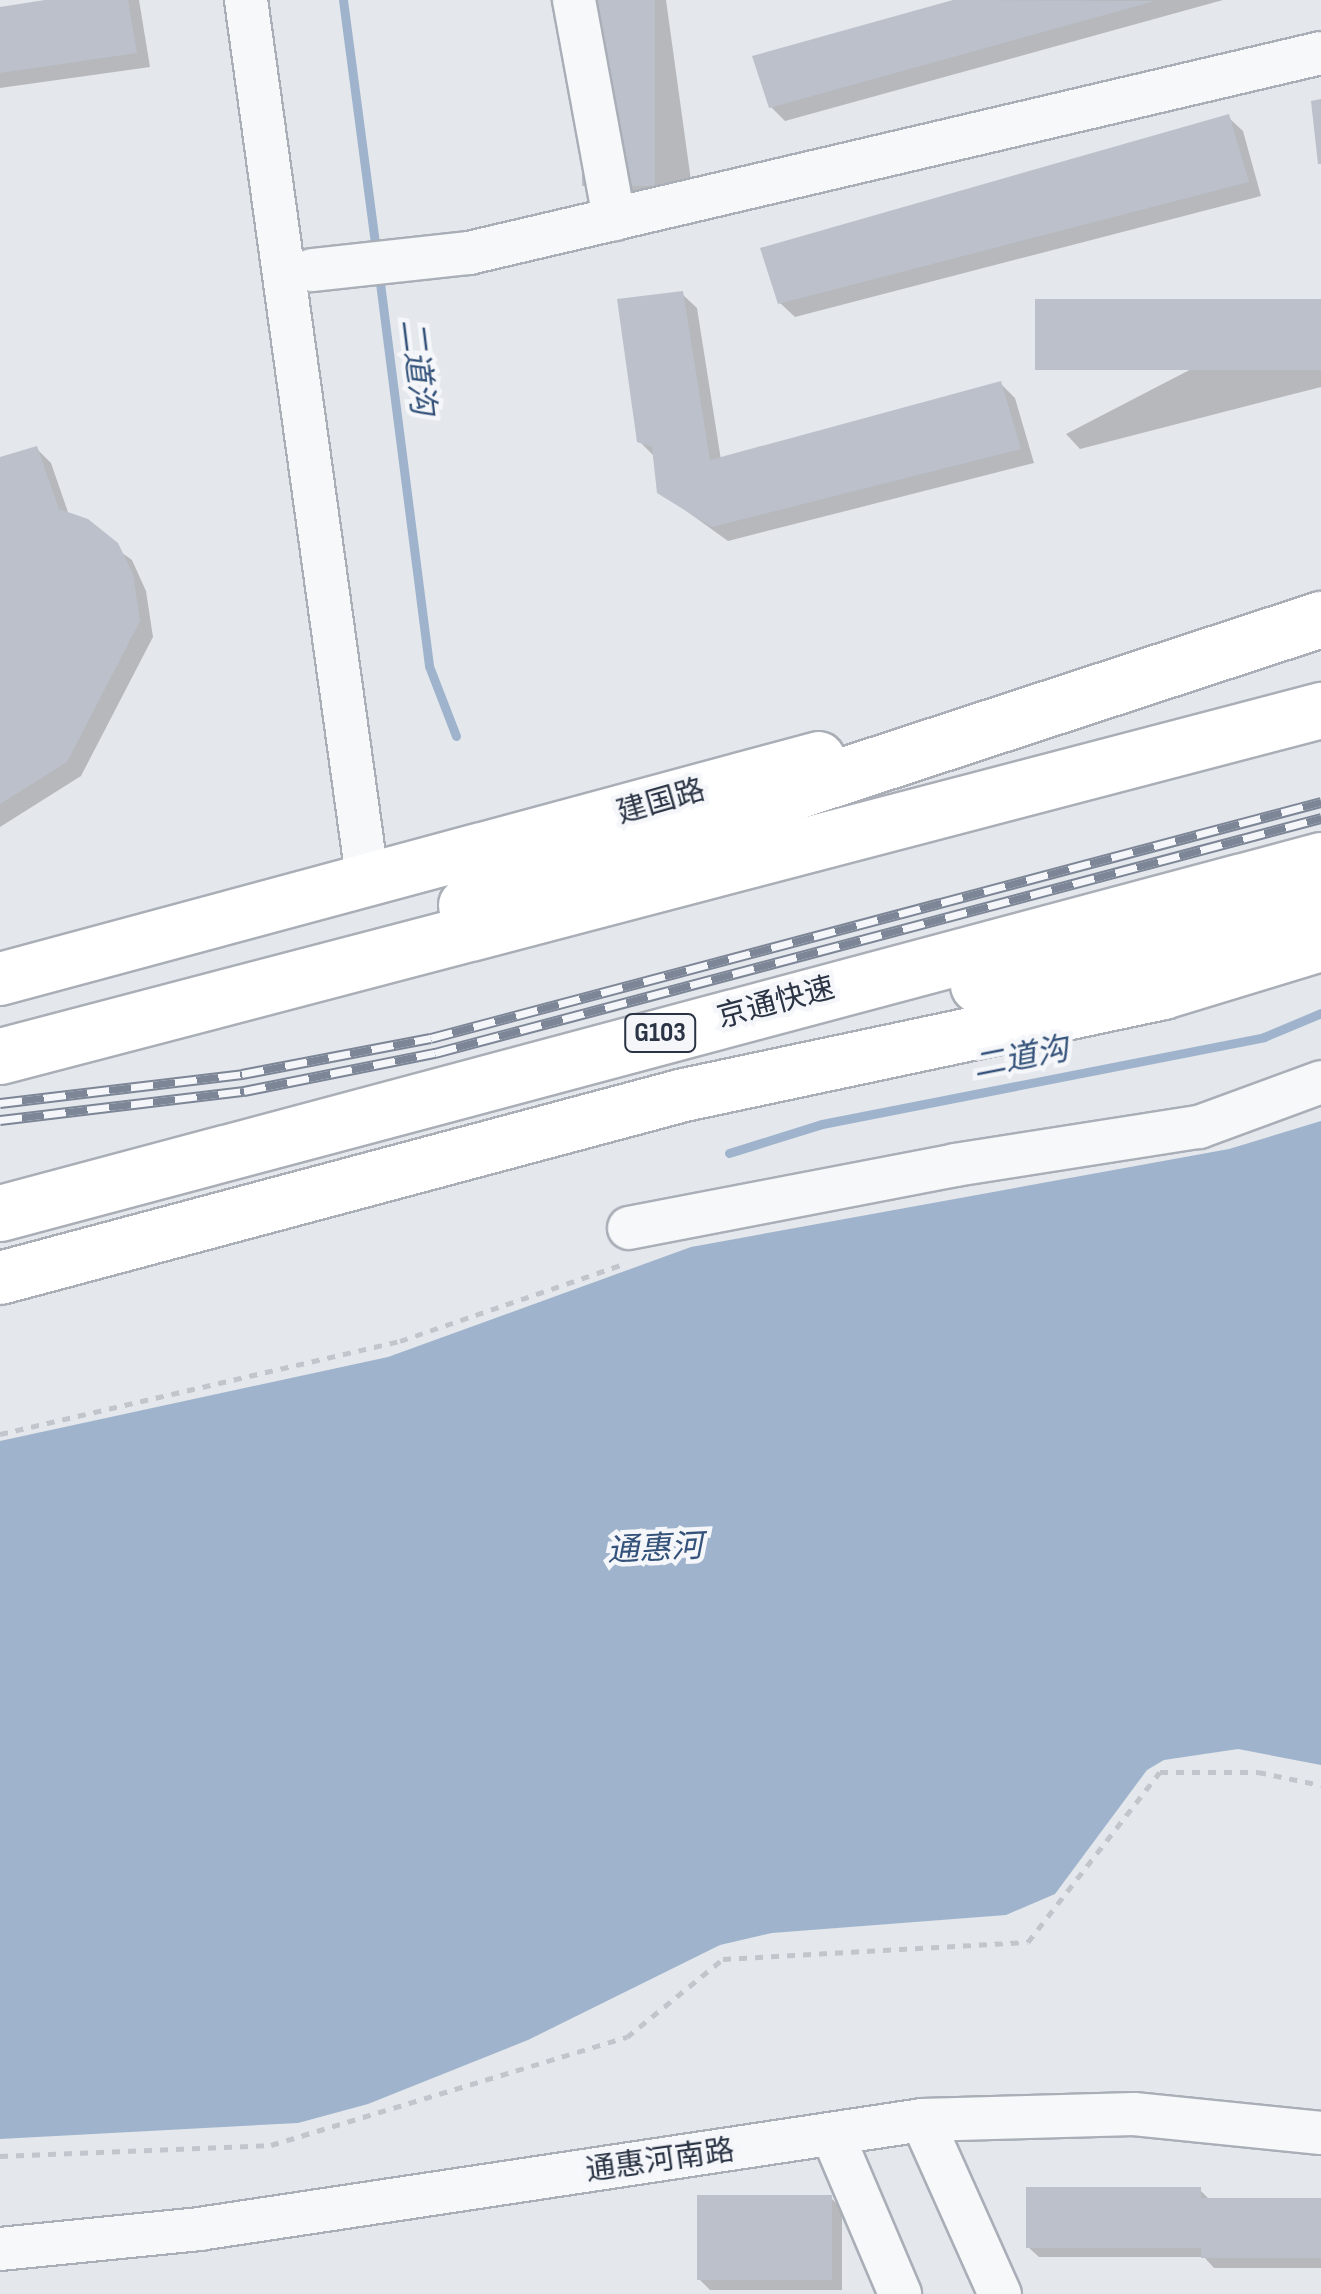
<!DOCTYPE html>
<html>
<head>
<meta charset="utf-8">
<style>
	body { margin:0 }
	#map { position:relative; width:1321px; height:2294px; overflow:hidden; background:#e4e7ec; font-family:"Sofia Sans Condensed","Noto Sans SC",sans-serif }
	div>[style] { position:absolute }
	.water>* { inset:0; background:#9fb4cc }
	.shadow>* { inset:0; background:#0003 }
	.stream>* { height:9px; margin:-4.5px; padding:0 4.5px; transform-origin:4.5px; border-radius:4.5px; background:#9fb4cc }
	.building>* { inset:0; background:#bbc0ca; transform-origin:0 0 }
	.path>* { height:5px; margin-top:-2.5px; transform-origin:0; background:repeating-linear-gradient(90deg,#c2c5cb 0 8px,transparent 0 16px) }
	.roads { filter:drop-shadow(2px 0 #a9aeb7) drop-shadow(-2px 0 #a9aeb7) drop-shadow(0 2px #a9aeb7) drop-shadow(0 -2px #a9aeb7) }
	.minor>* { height:42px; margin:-21px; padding:0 21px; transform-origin:21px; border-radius:21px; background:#f7f8fa }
	.major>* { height:52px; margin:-26px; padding:0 26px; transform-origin:26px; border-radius:26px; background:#fff }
	.highway>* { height:55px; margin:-27.5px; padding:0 27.5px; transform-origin:27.5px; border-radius:27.5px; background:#fff }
	.rail>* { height:11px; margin-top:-5.5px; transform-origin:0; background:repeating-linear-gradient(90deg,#f4f6f9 0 22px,#7d8696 0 44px); box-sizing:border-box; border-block:2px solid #7d8696 }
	span { translate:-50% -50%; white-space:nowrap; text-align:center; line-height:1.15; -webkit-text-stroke:9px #f4f6f9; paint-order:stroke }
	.shield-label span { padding:2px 8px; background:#f4f6f9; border:2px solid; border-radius:8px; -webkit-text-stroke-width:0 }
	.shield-label { font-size:28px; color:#2b3445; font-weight:700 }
	.street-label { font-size:30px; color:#2b3445 }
	.water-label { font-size:32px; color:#34527a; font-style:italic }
</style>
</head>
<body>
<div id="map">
	<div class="water">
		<div style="clip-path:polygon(1321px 1121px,1321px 1765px,1238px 1749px,1164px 1760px,1147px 1770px,1055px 1894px,1006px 1915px,772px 1933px,720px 1945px,528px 2040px,368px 2104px,298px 2123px,0 2139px,0 1441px,388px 1357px,691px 1247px,1229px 1149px)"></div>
	</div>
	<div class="shadow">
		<div style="clip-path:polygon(57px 0,139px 0,150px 67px,0 88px,0 10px)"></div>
		<div style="clip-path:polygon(584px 0,666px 0,692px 188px,628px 197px)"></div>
		<div style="clip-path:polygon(963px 0,1223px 0,785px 121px,771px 107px,756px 58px)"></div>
		<div style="clip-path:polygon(1228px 117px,1243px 131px,1261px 196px,795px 317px,780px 303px)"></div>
		<div style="clip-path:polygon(682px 294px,697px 308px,721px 460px,1000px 383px,1015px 398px,1034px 463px,728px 541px,660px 492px,654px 456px,639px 441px)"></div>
		<div style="clip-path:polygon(1321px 302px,1321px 387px,1080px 449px,1066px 434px)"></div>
		<div style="clip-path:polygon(36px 448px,51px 463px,69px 515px,132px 560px,146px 591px,153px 637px,81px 776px,0 827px,0 460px)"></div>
		<div style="clip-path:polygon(1200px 2190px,1211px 2201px,1321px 2201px,1321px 2268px,1214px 2268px,1204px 2257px,1039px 2257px,1028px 2247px)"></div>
		<div style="clip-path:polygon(831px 2198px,842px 2209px,842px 2290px,710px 2290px,699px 2279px)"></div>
	</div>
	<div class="stream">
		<div style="left:343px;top:0;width:252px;rotate:82.5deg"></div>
		<div style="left:379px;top:275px;width:394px;rotate:82.7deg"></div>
		<div style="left:429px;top:666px;width:75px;rotate:68.9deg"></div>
		<div style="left:729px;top:1153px;width:97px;rotate:-17.3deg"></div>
		<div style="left:822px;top:1124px;width:450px;rotate:-11.1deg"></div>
		<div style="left:1264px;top:1037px;width:62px;rotate:-22.8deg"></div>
	</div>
	<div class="building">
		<div style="clip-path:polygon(45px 0,128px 0,137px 53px,0 73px,0 7px)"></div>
		<div style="left:582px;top:0;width:73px;height:186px"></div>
		<div style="clip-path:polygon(953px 0,1155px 1px,769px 108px,752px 56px)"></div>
		<div style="clip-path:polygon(1321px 99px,1321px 164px,1318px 164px,1311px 101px)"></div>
		<div style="clip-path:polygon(1229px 114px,1249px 182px,778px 304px,760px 248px)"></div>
		<div style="clip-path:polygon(683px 291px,710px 460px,1001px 381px,1021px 449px,712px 527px,657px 493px,652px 447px,637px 442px,617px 299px)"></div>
		<div style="left:1321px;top:299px;width:71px;height:286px;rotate:90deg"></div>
		<div style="clip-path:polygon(37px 446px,59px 509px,88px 519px,118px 543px,133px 574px,140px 621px,67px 762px,0 804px,0 457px)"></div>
		<div style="clip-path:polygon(1026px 2187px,1201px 2187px,1201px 2198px,1321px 2198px,1321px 2258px,1201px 2258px,1201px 2248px,1026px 2248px)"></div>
		<div style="left:697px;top:2195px;width:135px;height:85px"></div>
	</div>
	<div class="path">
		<div style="left:0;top:1434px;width:411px;rotate:-13.1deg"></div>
		<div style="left:400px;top:1341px;width:236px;rotate:-19deg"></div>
		<div style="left:0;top:2156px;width:271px;rotate:-2.3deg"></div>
		<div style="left:271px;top:2145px;width:372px;rotate:-16.9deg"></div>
		<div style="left:627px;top:2037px;width:124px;rotate:-39.1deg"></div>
		<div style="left:723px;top:1959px;width:305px;rotate:-3.2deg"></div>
		<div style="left:1028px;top:1942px;width:215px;rotate:-52.2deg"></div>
		<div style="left:1160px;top:1772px;width:98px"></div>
		<div style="left:1258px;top:1772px;width:64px;rotate:11.7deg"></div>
	</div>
	<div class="roads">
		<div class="minor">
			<div style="left:246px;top:0;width:892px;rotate:82.14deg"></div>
			<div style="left:574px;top:0;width:223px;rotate:79.6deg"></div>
			<div style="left:312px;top:270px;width:158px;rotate:-6.2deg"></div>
			<div style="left:469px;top:253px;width:875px;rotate:-13.21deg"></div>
			<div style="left:629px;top:1228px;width:332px;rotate:-10.9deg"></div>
			<div style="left:955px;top:1165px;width:247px;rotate:-8.9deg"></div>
			<div style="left:1199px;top:1127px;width:130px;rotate:-20.2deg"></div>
			<div style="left:922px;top:2120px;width:191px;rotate:65.9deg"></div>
			<div style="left:833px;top:2136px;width:172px;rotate:67deg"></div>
			<div style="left:0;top:2249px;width:200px;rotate:-5.7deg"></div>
			<div style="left:199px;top:2229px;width:731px;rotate:-8.57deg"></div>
			<div style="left:922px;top:2120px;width:212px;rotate:-1.6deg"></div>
			<div style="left:1134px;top:2114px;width:188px;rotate:5.8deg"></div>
		</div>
		<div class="major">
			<div style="left:0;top:979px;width:848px;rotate:-15.1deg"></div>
			<div style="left:0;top:1278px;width:708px;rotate:-14.98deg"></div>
			<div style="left:684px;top:1095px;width:490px;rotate:-12deg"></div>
			<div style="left:1163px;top:993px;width:165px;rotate:-16.9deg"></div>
		</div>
		<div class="highway">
			<div style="left:466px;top:905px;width:82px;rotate:-22.2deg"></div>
			<div style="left:542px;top:874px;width:820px;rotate:-18.13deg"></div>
			<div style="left:978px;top:985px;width:351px;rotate:-12deg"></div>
			<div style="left:0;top:1056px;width:1366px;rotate:-14.68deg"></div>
			<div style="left:0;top:1213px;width:1367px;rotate:-14.96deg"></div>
		</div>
	</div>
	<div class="rail">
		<div style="left:0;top:1103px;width:244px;rotate:-6.8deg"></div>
		<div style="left:242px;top:1074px;width:192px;rotate:-10.8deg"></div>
		<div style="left:431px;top:1038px;width:921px;rotate:-14.85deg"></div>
		<div style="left:0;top:1120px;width:246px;rotate:-6.8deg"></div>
		<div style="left:244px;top:1091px;width:195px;rotate:-11.3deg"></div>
		<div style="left:435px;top:1053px;width:917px;rotate:-14.85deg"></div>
	</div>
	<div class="shield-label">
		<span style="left:660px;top:1033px">G103</span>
	</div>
	<div class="street-label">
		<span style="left:661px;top:802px;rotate:-16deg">建国路</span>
		<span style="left:776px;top:1003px;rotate:-15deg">京通快速</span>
		<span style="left:660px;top:2161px;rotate:-8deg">通惠河南路</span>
	</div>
	<div class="water-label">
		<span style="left:416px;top:367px;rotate:83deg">二道沟</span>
		<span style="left:1021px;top:1059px;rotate:-11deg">二道沟</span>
		<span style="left:655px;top:1550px;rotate:-3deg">通惠河</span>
	</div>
</div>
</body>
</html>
